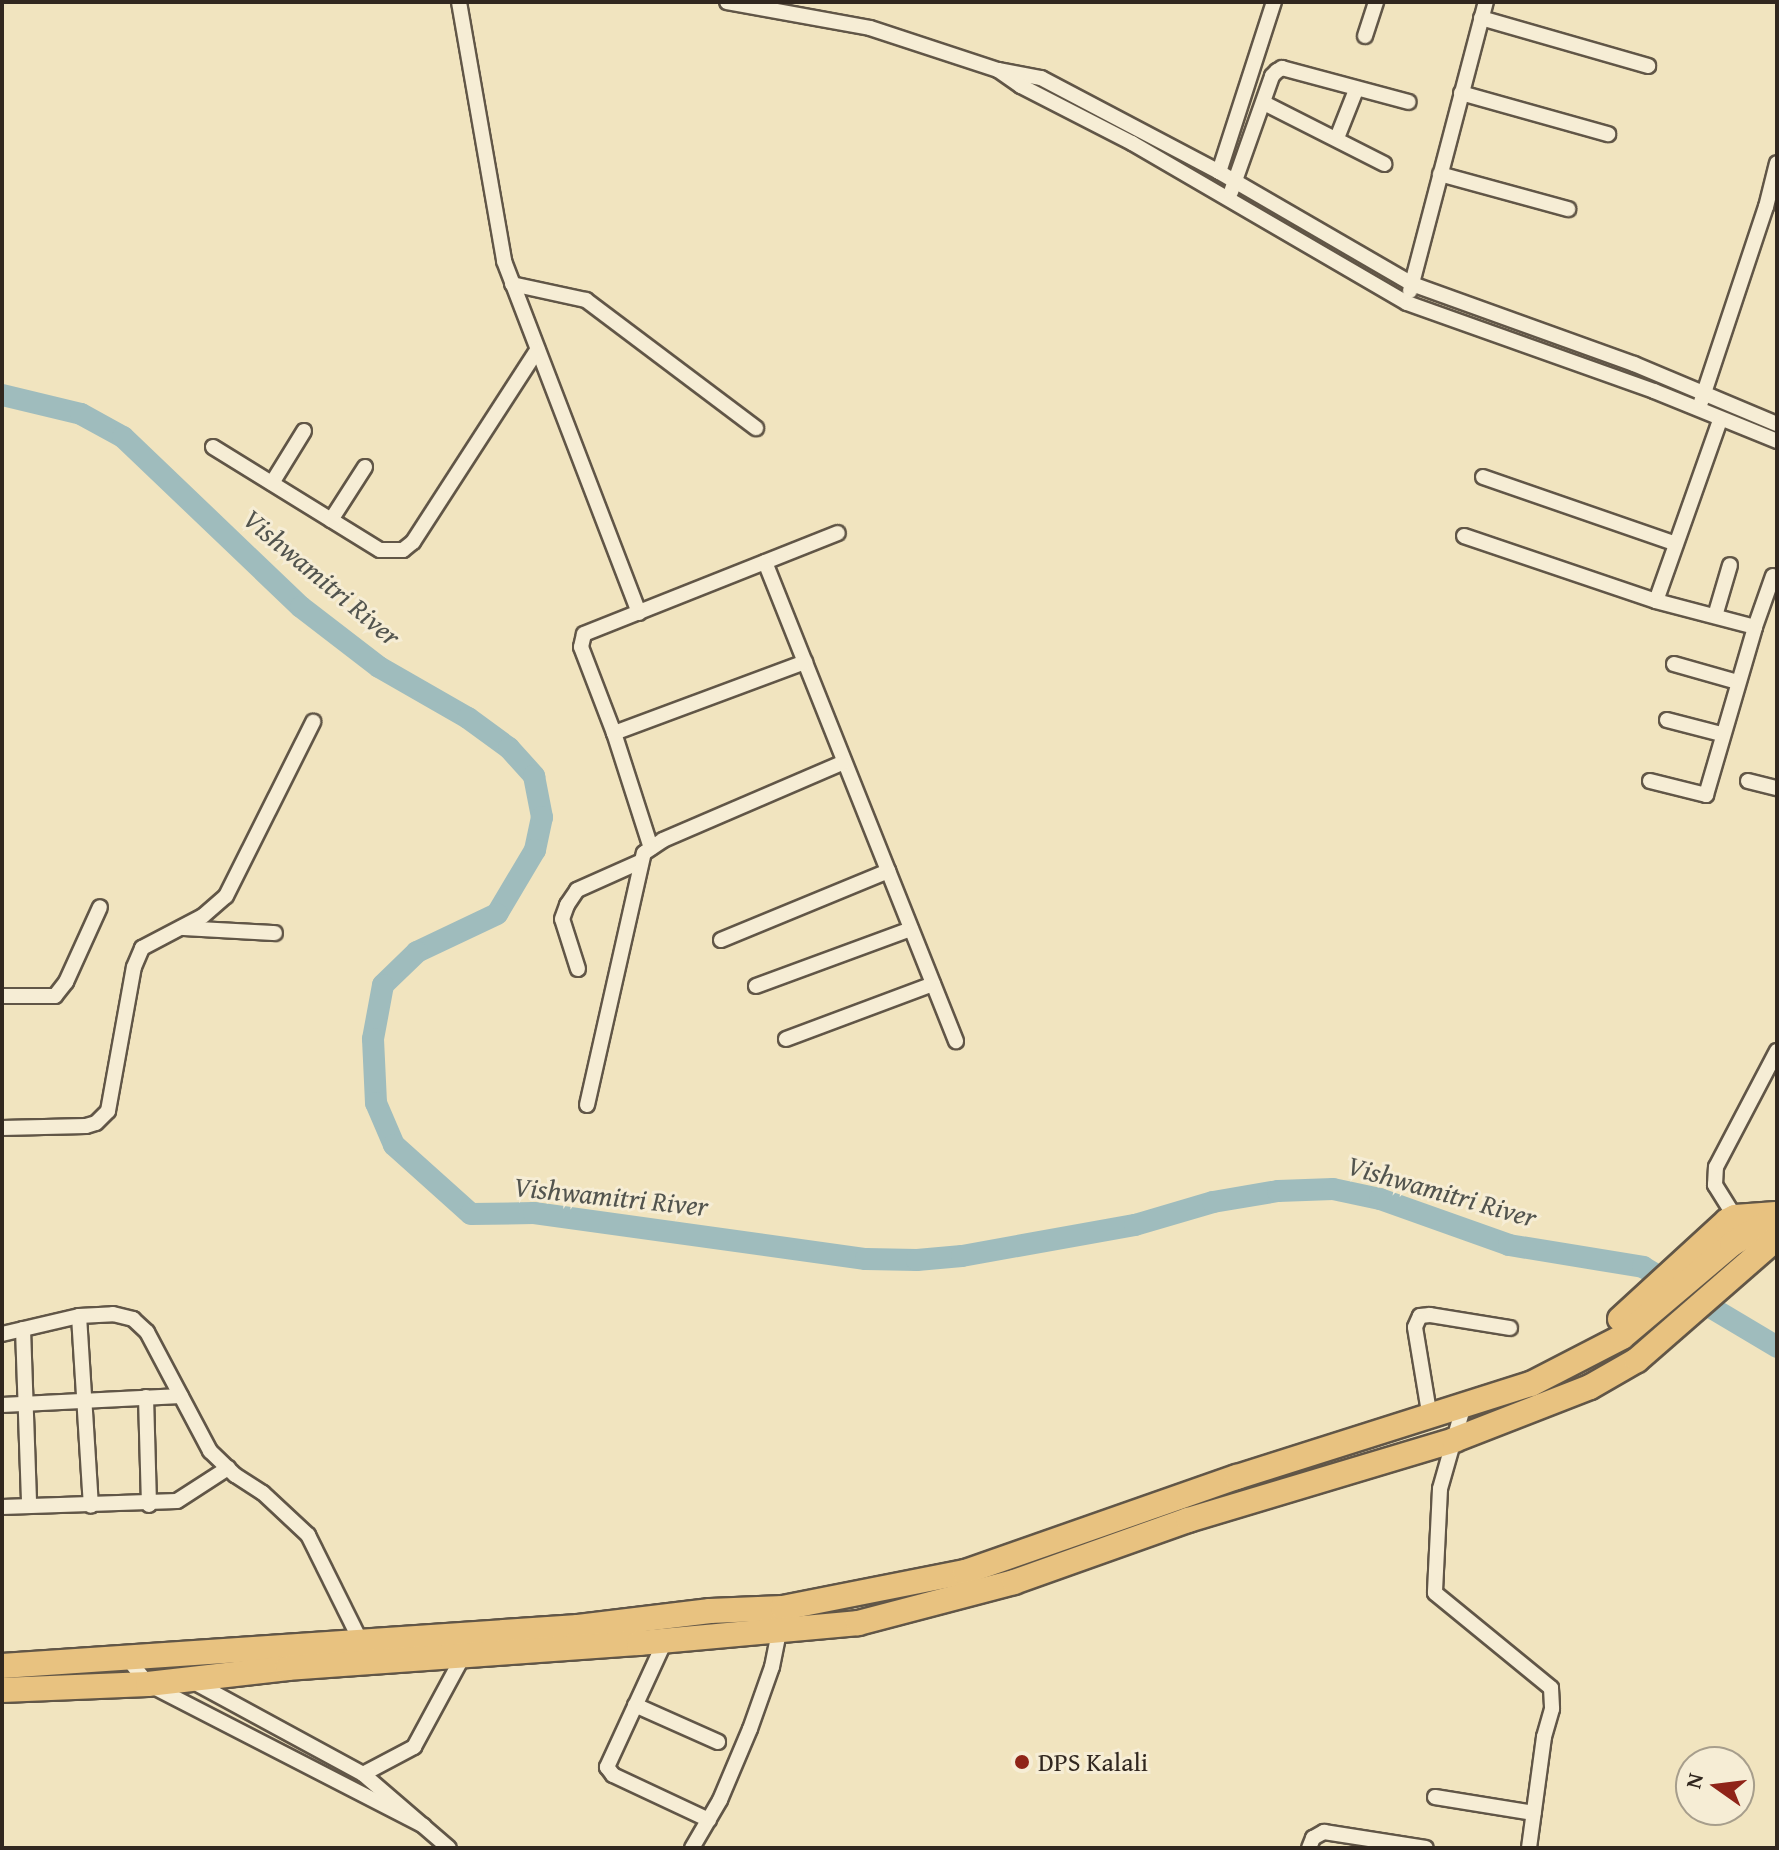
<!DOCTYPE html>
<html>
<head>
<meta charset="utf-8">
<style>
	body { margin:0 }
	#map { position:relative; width:1779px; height:1850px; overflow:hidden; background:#f1e4bf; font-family:"Gentium Book Plus",serif }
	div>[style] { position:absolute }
	.river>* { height:22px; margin:-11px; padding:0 11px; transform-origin:11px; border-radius:11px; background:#9fbcbd }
	.roads { filter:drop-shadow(2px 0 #615647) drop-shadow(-2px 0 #615647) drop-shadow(0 2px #615647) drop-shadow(0 -2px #615647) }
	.street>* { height:14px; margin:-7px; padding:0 7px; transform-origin:7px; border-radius:7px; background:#f6edd5 }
	.primary>* { height:24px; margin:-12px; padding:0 12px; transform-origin:12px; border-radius:12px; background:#e8c280 }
	.dots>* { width:22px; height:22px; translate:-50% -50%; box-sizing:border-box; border:4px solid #f6edd5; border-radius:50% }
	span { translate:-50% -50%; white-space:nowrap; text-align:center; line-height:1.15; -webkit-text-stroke:6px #f6edd5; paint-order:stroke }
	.poi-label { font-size:26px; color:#31271f }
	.left { translate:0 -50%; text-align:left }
	.water-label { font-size:28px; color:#52544e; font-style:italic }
	.frame { position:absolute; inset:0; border:4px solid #31271f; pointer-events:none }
	.north { position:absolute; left:1675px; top:1746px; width:80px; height:80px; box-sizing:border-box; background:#f6edd5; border:2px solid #a79e8c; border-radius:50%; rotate:284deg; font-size:22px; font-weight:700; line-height:32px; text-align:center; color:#31271f }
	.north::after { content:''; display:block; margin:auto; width:28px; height:36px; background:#8f2418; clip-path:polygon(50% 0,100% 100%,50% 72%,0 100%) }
</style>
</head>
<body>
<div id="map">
	<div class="river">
		<div style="left:2px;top:395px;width:81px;rotate:13.5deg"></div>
		<div style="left:81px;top:414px;width:48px;rotate:28.7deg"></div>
		<div style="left:123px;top:437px;width:246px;rotate:43.7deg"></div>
		<div style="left:301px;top:607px;width:98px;rotate:37.6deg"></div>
		<div style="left:379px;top:667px;width:103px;rotate:29.8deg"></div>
		<div style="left:468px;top:718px;width:51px;rotate:36.2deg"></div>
		<div style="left:509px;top:748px;width:38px;rotate:48deg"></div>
		<div style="left:534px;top:776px;width:42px;rotate:79deg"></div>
		<div style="left:542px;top:817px;width:34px;rotate:102deg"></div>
		<div style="left:535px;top:850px;width:74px;rotate:120.7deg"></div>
		<div style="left:497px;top:914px;width:89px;rotate:154.6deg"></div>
		<div style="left:417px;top:952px;width:47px;rotate:135.9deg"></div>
		<div style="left:383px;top:985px;width:55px;rotate:100.5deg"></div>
		<div style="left:373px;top:1039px;width:64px;rotate:87.3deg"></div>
		<div style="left:376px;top:1103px;width:46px;rotate:66.8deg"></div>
		<div style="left:394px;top:1145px;width:103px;rotate:41.9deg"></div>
		<div style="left:471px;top:1214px;width:63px;rotate:-0.9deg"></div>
		<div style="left:534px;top:1213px;width:335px;rotate:7.9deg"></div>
		<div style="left:866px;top:1259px;width:51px;rotate:1.1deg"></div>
		<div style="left:917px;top:1260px;width:45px;rotate:-5.1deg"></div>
		<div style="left:962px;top:1256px;width:176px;rotate:-10.2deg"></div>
		<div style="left:1135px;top:1225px;width:81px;rotate:-16.4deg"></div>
		<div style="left:1213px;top:1202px;width:66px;rotate:-9.6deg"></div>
		<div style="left:1278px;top:1191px;width:55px;rotate:-2.1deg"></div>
		<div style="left:1333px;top:1189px;width:48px;rotate:12deg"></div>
		<div style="left:1380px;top:1199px;width:137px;rotate:19.6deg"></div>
		<div style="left:1509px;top:1245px;width:136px;rotate:9.3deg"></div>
		<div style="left:1643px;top:1267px;width:156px;rotate:30.8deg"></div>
	</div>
	<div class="roads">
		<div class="street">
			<div style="left:459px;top:2px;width:263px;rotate:80.1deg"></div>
			<div style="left:504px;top:261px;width:377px;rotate:69deg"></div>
			<div style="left:727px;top:2px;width:145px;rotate:10.3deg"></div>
			<div style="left:870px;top:28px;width:135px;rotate:18.2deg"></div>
			<div style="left:998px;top:70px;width:44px;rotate:10.5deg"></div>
			<div style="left:1041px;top:78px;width:201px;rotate:27.8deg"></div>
			<div style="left:1219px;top:172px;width:223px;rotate:30.1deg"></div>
			<div style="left:1412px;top:284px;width:236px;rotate:19.8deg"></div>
			<div style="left:1634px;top:364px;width:155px;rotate:22.8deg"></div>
			<div style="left:1481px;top:18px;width:174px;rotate:16deg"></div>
			<div style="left:1365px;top:36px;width:36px;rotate:-72deg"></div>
			<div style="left:998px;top:70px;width:28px;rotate:35deg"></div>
			<div style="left:1021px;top:86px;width:125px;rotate:27.2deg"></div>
			<div style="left:1132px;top:143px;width:318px;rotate:30.2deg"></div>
			<div style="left:1407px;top:303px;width:262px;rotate:19.6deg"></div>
			<div style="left:1654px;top:391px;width:133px;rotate:22.1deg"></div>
			<div style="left:1461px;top:93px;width:153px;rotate:15.6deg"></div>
			<div style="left:1264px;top:103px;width:135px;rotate:26.9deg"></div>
			<div style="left:1337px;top:138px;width:52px;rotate:-68.4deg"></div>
			<div style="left:1219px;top:172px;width:179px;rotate:-72.1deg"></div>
			<div style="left:1440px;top:174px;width:133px;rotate:15.3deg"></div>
			<div style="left:1231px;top:192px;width:123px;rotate:-70.5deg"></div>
			<div style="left:1272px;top:76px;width:7px;rotate:-45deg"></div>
			<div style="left:1277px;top:71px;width:6px;rotate:-31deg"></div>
			<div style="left:1282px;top:68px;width:131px;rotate:15deg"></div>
			<div style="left:512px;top:284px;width:76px;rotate:12.2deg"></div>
			<div style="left:586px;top:300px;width:213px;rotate:37deg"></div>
			<div style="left:1410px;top:291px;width:299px;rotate:-75.3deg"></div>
			<div style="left:1701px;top:402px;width:206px;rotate:-71.6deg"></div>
			<div style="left:1766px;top:207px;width:45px;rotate:-76deg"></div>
			<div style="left:213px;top:447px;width:196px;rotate:31.7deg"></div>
			<div style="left:380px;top:550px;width:23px"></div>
			<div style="left:403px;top:550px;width:13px;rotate:-39deg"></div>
			<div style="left:413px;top:542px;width:229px;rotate:-57.1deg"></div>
			<div style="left:1483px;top:477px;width:204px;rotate:19.1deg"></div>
			<div style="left:272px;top:483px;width:61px;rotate:-58.4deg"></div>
			<div style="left:331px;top:520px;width:63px;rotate:-57.3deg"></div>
			<div style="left:1464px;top:536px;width:203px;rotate:18.7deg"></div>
			<div style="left:1656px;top:601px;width:192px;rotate:-70.5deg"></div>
			<div style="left:765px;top:562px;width:516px;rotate:68.26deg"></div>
			<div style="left:1715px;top:616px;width:53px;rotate:-73.6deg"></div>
			<div style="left:1755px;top:627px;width:54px;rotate:-70.6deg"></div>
			<div style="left:1674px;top:664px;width:66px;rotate:15.9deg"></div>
			<div style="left:1667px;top:720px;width:56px;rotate:14.5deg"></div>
			<div style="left:614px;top:733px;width:204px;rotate:-20.4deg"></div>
			<div style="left:1650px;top:781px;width:58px;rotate:14deg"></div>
			<div style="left:1706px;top:795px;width:175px;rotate:-73.7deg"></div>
			<div style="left:1755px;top:627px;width:102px;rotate:-165.3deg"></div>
			<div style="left:1748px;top:781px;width:30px;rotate:14deg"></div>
			<div style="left:651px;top:848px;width:121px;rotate:-107.8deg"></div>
			<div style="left:614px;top:733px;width:92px;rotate:-111deg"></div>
			<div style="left:581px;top:647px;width:13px;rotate:-77deg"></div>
			<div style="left:584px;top:634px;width:273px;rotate:-21.7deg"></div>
			<div style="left:182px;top:928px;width:93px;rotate:3.1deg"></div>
			<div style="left:721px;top:940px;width:181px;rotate:-22.4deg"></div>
			<div style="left:578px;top:969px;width:52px;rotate:-107.7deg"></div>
			<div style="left:562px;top:919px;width:15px;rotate:-70deg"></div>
			<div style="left:567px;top:905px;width:18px;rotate:-56deg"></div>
			<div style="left:577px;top:890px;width:69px;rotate:-24deg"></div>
			<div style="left:756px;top:986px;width:165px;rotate:-20.2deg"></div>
			<div style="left:2px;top:996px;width:53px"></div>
			<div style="left:55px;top:996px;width:18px;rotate:-52deg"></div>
			<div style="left:66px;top:982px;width:82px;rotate:-65.6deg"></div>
			<div style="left:786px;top:1039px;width:157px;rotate:-20.5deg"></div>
			<div style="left:587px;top:1105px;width:258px;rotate:-77.3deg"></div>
			<div style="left:644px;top:853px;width:23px;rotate:-34deg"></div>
			<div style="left:663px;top:840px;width:197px;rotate:-23.3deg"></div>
			<div style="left:2px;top:1128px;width:84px;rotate:-1.4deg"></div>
			<div style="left:86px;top:1126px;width:10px;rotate:-17deg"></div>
			<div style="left:96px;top:1123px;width:17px;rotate:-45deg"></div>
			<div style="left:108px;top:1111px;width:146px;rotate:-79.8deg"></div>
			<div style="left:134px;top:967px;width:21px;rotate:-67deg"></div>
			<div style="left:142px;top:948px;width:69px;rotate:-27.7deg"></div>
			<div style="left:203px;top:916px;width:30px;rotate:-41deg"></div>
			<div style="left:226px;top:896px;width:195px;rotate:-63.4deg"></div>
			<div style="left:1735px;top:1217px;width:38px;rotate:-122deg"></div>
			<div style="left:1715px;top:1185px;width:18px;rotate:-87deg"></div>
			<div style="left:1716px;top:1167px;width:131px;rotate:-62.3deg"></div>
			<div style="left:79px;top:1316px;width:190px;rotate:86.4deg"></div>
			<div style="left:23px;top:1329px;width:176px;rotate:88deg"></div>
			<div style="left:2px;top:1334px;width:79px;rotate:-13.2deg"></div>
			<div style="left:79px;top:1316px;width:34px;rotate:-3deg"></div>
			<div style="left:113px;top:1314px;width:21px;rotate:14deg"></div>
			<div style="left:133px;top:1319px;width:19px;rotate:43deg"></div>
			<div style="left:147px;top:1332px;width:135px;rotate:62.1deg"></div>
			<div style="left:210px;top:1451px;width:35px;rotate:44deg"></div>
			<div style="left:235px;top:1475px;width:33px;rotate:33deg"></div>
			<div style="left:263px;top:1493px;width:62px;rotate:43deg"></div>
			<div style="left:308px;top:1535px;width:119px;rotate:63.6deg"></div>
			<div style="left:146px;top:1397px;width:108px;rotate:88.4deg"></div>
			<div style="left:2px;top:1405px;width:179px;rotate:-2.9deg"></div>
			<div style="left:1463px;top:1408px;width:84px;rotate:105.9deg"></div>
			<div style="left:1440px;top:1489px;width:104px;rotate:92.8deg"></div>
			<div style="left:1435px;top:1593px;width:150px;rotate:39.3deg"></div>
			<div style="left:1551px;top:1688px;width:21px;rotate:87deg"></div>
			<div style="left:1552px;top:1709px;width:29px;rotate:106deg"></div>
			<div style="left:1544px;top:1737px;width:112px;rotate:97.7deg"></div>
			<div style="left:1430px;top:1418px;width:92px;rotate:-99.4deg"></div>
			<div style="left:1415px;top:1327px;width:12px;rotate:-66deg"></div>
			<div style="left:1420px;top:1316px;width:10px;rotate:-6deg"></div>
			<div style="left:1430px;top:1315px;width:81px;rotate:9.2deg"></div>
			<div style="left:2px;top:1507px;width:175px;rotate:-2deg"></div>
			<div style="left:177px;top:1501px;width:61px;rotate:-32.9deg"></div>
			<div style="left:665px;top:1641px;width:139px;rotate:114.7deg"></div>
			<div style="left:607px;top:1767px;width:10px;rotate:53deg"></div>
			<div style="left:613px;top:1775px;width:106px;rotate:25.1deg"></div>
			<div style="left:129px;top:1660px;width:31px;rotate:52deg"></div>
			<div style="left:148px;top:1684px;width:310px;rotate:27.2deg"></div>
			<div style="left:192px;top:1681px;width:195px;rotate:28.5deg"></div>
			<div style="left:363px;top:1774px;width:113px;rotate:40.7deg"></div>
			<div style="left:635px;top:1705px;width:91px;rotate:24deg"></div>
			<div style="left:363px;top:1774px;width:58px;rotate:-27.9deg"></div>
			<div style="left:414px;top:1747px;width:109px;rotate:-61.6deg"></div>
			<div style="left:1435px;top:1797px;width:100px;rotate:9.2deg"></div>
			<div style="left:692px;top:1848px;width:56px;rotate:-59.7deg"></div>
			<div style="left:720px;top:1800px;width:77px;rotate:-67.1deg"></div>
			<div style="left:750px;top:1729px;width:66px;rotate:-70.5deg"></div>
			<div style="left:772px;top:1667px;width:41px;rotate:-78.7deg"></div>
			<div style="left:1309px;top:1848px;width:11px;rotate:-68deg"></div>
			<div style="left:1313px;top:1838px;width:13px;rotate:-29deg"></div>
			<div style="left:1324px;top:1832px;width:103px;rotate:8.9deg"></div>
		</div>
		<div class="primary">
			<div style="left:1620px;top:1319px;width:145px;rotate:-42.5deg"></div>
			<div style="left:1727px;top:1221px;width:9px;rotate:-27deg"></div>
			<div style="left:1735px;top:1217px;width:41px;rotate:-4.2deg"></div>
			<div style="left:2px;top:1666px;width:577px;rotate:-3.87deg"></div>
			<div style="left:578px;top:1627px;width:133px;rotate:-6.9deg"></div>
			<div style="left:710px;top:1611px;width:73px;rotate:-2.4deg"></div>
			<div style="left:783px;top:1608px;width:186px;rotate:-11.2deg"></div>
			<div style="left:965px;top:1572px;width:288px;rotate:-19.3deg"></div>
			<div style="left:1237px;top:1477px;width:308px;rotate:-17.6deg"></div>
			<div style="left:1531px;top:1384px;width:102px;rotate:-27.3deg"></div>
			<div style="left:1622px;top:1337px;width:144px;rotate:-40.2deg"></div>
			<div style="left:1732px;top:1244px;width:52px;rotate:-31deg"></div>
			<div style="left:2px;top:1690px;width:146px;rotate:-2.4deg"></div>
			<div style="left:148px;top:1684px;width:141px;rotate:-6.5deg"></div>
			<div style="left:288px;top:1668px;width:352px;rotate:-4.1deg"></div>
			<div style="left:639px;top:1643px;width:220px;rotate:-5.2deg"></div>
			<div style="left:858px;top:1623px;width:161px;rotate:-14.7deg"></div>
			<div style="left:1014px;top:1582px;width:185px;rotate:-19.6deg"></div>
			<div style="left:1188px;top:1520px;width:278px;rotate:-16.7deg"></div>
			<div style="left:1454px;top:1440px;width:146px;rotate:-21.3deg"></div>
			<div style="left:1590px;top:1387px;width:54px;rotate:-29.9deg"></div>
			<div style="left:1637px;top:1360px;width:186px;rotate:-41.1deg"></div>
		</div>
	</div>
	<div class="dots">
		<div style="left:1022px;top:1762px;background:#8f2418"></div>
	</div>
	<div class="poi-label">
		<span class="left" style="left:1038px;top:1762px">DPS Kalali</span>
	</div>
	<div class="water-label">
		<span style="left:322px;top:577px;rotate:40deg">Vishwamitri River</span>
		<span style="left:1442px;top:1191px;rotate:16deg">Vishwamitri River</span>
		<span style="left:611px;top:1196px;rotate:6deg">Vishwamitri River</span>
	</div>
	<div class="frame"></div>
	<div class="north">N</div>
</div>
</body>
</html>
